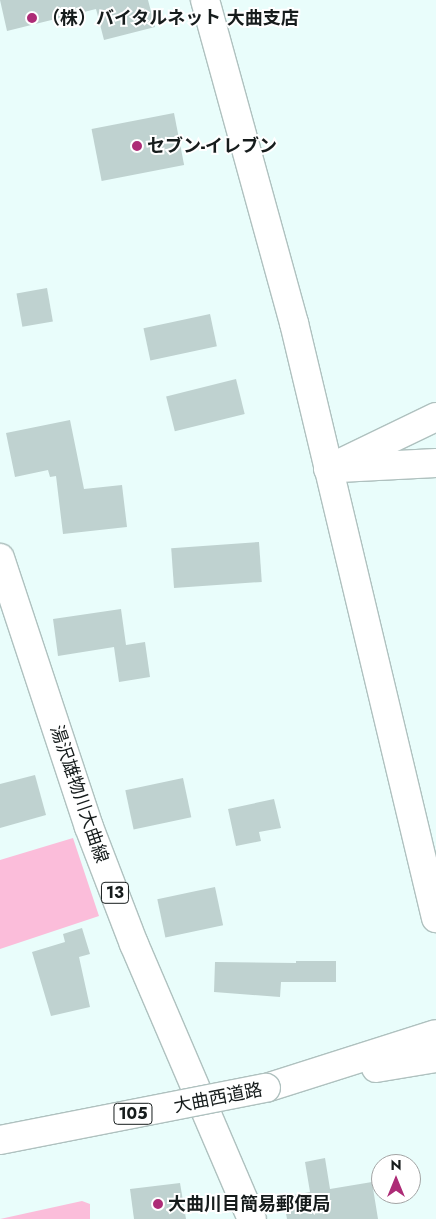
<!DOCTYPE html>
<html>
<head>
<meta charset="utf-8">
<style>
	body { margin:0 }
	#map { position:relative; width:436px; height:1219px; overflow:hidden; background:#e9fdfb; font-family:Jost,"Noto Sans JP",sans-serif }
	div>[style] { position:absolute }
	.green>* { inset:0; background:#fbbdda }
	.building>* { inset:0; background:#bfd2d0; transform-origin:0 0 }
	.roads { filter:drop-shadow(1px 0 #afc1bf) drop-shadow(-1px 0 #afc1bf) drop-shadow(0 1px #afc1bf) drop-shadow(0 -1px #afc1bf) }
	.minor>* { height:28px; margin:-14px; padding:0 14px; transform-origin:14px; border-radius:14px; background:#fff }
	.major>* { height:28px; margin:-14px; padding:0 14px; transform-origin:14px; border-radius:14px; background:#fff }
	.highway>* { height:28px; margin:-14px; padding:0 14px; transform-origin:14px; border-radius:14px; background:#fff }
	.bridges { filter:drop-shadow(1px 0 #afc1bf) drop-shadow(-1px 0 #afc1bf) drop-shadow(0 1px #afc1bf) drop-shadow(0 -1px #afc1bf) }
	.highway-bridge>* { height:28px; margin:-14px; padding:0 14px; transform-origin:14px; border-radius:14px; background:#fff }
	.dots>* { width:14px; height:14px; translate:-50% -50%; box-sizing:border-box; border:2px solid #fff; border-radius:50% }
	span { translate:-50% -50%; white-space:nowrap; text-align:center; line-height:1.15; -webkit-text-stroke:4px #fff; paint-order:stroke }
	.shield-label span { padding:1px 4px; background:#fff; border:1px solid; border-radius:4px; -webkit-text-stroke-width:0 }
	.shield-label { font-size:16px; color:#161c1c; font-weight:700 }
	.poi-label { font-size:18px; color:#161c1c; font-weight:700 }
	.left { translate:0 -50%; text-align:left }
	.street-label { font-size:18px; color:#161c1c }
	.north { position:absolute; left:371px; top:1154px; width:50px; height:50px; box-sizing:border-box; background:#fff; border:1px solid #a2a4a4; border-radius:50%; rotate:0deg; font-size:14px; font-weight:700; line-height:20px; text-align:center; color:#161c1c }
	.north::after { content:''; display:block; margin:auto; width:18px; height:22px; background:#ad2b76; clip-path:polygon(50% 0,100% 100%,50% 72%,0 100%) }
</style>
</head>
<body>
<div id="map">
	<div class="green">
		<div style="clip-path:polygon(73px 838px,99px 916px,0 949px,0 860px)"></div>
		<div style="clip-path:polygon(82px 1201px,90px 1204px,90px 1219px,0 1219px)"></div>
	</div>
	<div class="building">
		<div style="clip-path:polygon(0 0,148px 0,155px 27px,104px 40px,96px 9px,7px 31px)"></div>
		<div style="left:174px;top:113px;width:53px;height:84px;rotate:79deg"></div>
		<div style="left:47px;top:288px;width:34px;height:31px;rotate:80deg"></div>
		<div style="left:210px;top:314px;width:33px;height:68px;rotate:78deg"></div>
		<div style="left:236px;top:379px;width:36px;height:72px;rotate:76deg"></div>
		<div style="clip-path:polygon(70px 420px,84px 489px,122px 485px,127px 527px,63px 534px,56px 476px,50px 477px,48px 470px,15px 477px,6px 433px)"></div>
		<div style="left:259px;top:542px;width:40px;height:88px;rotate:86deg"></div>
		<div style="clip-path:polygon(121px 609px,126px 645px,145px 642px,150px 677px,119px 682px,114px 647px,58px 656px,53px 619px)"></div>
		<div style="clip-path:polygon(35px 775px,46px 815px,0 828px,0 784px)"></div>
		<div style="left:183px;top:778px;width:40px;height:59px;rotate:78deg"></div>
		<div style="clip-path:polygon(274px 799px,281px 828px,259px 832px,261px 841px,236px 846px,228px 809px)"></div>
		<div style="left:215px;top:887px;width:39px;height:59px;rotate:78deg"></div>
		<div style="clip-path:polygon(82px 928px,90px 954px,79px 957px,90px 1007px,51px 1016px,32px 952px,65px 942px,63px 934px)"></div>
		<div style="clip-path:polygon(296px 961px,336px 961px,336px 982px,281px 982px,280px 997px,214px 992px,215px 962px,296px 963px)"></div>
		<div style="clip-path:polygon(325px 1158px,330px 1189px,372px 1182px,378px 1219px,287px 1219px,283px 1197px,310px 1192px,305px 1162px)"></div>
		<div style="clip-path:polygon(180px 1183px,186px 1219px,134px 1219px,130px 1189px)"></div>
	</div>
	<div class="roads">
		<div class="minor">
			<div style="left:205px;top:0;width:335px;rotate:74.6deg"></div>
			<div style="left:294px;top:323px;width:612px;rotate:76.58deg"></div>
		</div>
		<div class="major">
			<div style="left:0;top:558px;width:283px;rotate:71.7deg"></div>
			<div style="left:89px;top:827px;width:125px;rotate:69deg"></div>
			<div style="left:134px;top:944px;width:299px;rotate:66.8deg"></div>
		</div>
		<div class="highway">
			<div style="left:339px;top:468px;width:97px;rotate:-3deg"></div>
			<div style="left:328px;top:469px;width:120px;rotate:-25.7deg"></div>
			<div style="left:376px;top:1068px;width:61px;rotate:-9.5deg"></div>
			<div style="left:266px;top:1088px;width:178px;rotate:-17.6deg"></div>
		</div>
	</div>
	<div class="bridges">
		<div class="highway-bridge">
			<div style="left:0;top:1140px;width:271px;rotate:-11.1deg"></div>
		</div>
	</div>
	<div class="dots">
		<div style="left:32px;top:18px;background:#ad2b76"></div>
		<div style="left:137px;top:146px;background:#ad2b76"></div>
		<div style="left:158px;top:1204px;background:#ad2b76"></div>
	</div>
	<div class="shield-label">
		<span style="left:115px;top:893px">13</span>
		<span style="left:133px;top:1114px">105</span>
	</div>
	<div class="poi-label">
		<span class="left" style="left:42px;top:18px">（株）バイタルネット 大曲支店</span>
		<span class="left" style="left:147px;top:146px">セブン-イレブン</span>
		<span class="left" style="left:168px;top:1204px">大曲川目簡易郵便局</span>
	</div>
	<div class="street-label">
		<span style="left:79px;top:794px;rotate:71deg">湯沢雄物川大曲線</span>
		<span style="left:218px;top:1098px;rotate:-11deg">大曲西道路</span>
	</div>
	<div class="north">N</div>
</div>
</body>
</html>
